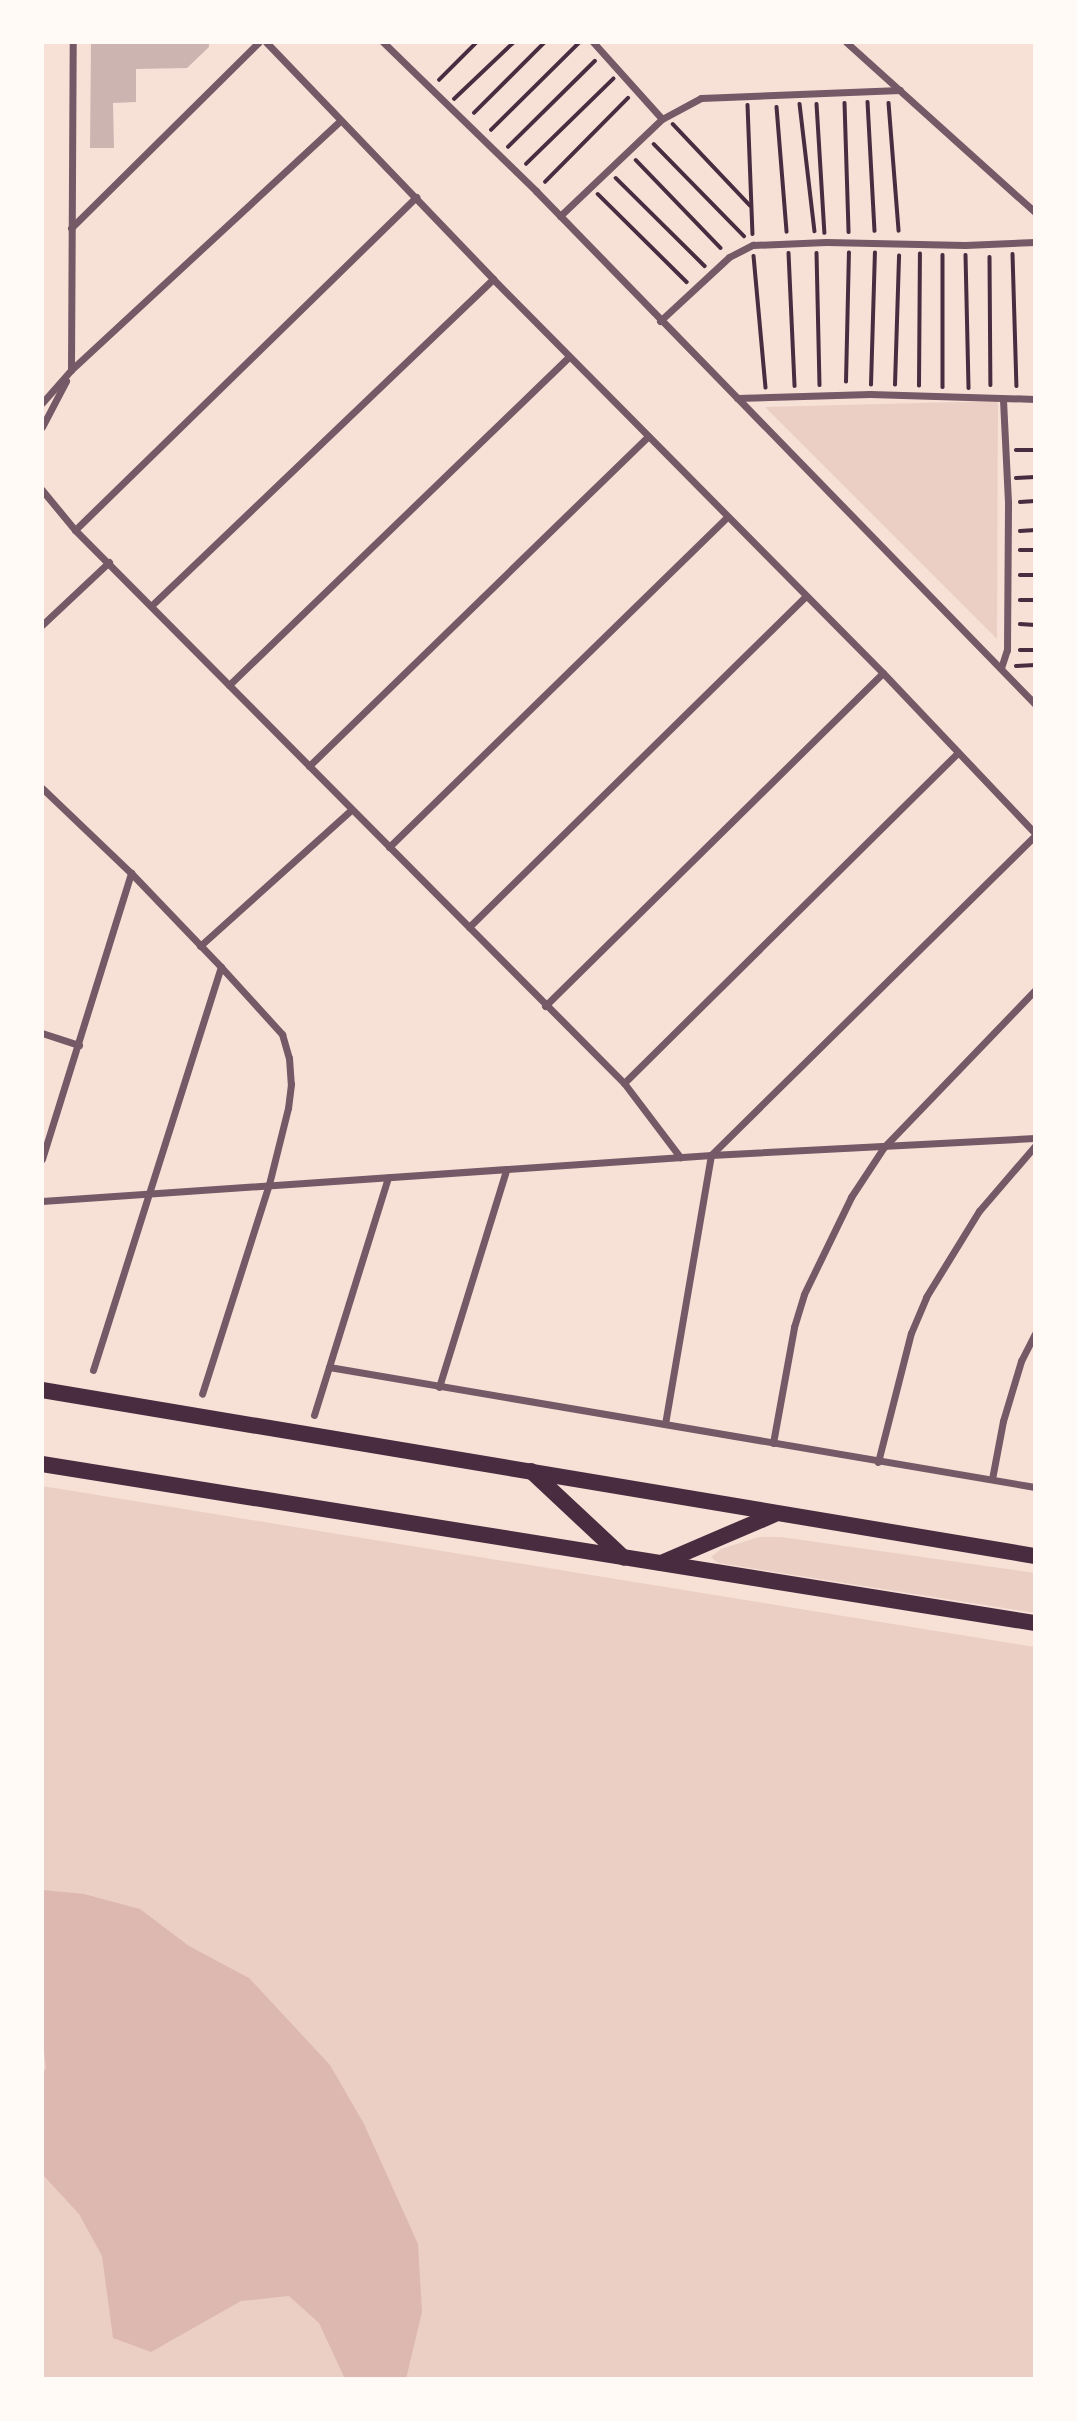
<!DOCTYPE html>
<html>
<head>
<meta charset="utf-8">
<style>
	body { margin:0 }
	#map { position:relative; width:1077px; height:2421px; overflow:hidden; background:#f7e1d7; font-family:"PT Sans Narrow",sans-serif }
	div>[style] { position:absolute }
	.green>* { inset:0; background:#ebcfc5 }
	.water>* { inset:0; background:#dcb8b0 }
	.building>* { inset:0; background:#ccb4b1 }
	.path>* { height:3.5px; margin:-1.75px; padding:0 1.75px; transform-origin:1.75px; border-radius:1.75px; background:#4a2c40 }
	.minor>* { height:7px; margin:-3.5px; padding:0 3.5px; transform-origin:3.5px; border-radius:3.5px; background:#755966 }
	.primary>* { height:16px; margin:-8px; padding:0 8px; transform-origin:8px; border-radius:8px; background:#4a2c40 }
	span { translate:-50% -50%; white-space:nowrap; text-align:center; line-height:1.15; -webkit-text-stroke:5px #fffaf5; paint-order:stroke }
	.frame { position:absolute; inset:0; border:44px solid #fffaf5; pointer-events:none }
</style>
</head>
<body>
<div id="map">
	<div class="green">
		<div style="clip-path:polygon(998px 401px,997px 639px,765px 407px)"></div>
		<div style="clip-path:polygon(42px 1486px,1035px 1647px,1035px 2379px,42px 2379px)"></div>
		<div style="clip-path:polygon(759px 1537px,781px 1537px,1035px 1573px,1035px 1613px,718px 1563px,711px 1557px,721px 1549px)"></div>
	</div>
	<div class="water">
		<div style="clip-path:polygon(42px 1890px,84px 1894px,140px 1909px,189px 1946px,249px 1978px,330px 2065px,364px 2124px,418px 2244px,422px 2312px,406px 2379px,345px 2379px,319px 2323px,289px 2296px,241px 2301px,151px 2352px,113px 2338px,102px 2256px,79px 2214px,42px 2174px,42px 2075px,46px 2068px,42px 2033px)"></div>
	</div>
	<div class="building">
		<div style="clip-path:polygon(91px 42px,209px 42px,209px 47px,187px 68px,136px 69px,136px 102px,113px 103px,114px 148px,90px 148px)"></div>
	</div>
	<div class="path">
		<div style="left:439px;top:80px;width:54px;rotate:-45deg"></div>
		<div style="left:454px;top:99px;width:83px;rotate:-43.5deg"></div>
		<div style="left:868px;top:102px;width:129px;rotate:86.9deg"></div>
		<div style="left:845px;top:103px;width:129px;rotate:88.2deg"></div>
		<div style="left:889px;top:103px;width:128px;rotate:85.5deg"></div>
		<div style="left:800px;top:104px;width:128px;rotate:83.3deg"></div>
		<div style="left:817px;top:104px;width:129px;rotate:86.5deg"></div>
		<div style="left:748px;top:105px;width:129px;rotate:87.8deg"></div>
		<div style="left:777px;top:107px;width:125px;rotate:85.4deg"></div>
		<div style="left:474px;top:113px;width:100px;rotate:-45deg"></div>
		<div style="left:673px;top:124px;width:112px;rotate:46.5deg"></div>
		<div style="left:491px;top:130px;width:125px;rotate:-44.7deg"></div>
		<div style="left:654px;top:144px;width:129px;rotate:45.6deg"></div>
		<div style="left:508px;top:147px;width:122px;rotate:-44.7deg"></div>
		<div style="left:636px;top:160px;width:122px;rotate:46deg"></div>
		<div style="left:526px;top:164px;width:122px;rotate:-44.3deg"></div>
		<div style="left:616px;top:178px;width:125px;rotate:44.7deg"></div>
		<div style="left:545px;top:182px;width:118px;rotate:-45.3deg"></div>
		<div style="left:598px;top:194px;width:125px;rotate:44.7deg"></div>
		<div style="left:789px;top:253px;width:133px;rotate:87.4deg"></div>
		<div style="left:817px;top:253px;width:132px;rotate:88.7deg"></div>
		<div style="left:1013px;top:254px;width:132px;rotate:88.3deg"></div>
		<div style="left:943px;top:255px;width:132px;rotate:90deg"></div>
		<div style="left:966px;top:255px;width:133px;rotate:88.7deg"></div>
		<div style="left:754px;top:256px;width:132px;rotate:84.8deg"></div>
		<div style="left:990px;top:257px;width:128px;rotate:89.6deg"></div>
		<div style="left:846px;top:382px;width:129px;rotate:-88.7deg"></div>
		<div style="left:871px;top:385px;width:132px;rotate:-88.3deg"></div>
		<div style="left:895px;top:385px;width:129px;rotate:-88.2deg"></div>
		<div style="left:919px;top:386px;width:132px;rotate:-89.6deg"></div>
		<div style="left:1016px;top:450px;width:19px"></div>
		<div style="left:1016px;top:478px;width:19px;rotate:-3deg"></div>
		<div style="left:1020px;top:502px;width:15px;rotate:-4deg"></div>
		<div style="left:1020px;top:531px;width:15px;rotate:-4deg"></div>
		<div style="left:1020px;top:550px;width:15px"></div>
		<div style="left:1020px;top:575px;width:15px"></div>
		<div style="left:1020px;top:600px;width:15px"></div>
		<div style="left:1020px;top:624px;width:15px;rotate:4deg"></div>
		<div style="left:1020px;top:650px;width:15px"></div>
		<div style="left:1016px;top:666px;width:19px;rotate:-3deg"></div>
	</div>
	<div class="minor">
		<div style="left:266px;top:42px;width:328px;rotate:46.2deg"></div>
		<div style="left:493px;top:279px;width:554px;rotate:45.29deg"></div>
		<div style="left:883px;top:673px;width:221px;rotate:46.5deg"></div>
		<div style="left:383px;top:42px;width:214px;rotate:44.2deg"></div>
		<div style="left:536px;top:191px;width:716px;rotate:45.79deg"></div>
		<div style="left:593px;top:42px;width:103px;rotate:48.1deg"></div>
		<div style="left:846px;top:42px;width:254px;rotate:42deg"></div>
		<div style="left:560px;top:216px;width:141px;rotate:-43.6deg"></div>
		<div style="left:662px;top:119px;width:44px;rotate:-28.3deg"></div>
		<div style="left:701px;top:98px;width:199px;rotate:-2.3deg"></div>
		<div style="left:71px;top:228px;width:264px;rotate:-44.7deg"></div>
		<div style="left:660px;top:321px;width:94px;rotate:-42.8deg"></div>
		<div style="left:729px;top:257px;width:27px;rotate:-27deg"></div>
		<div style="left:753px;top:245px;width:73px;rotate:-2.4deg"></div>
		<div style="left:826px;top:242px;width:139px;rotate:1.2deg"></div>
		<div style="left:965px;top:245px;width:70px;rotate:-2.5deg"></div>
		<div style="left:71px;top:370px;width:328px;rotate:-89.7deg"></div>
		<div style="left:737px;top:398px;width:133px;rotate:-1.7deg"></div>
		<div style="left:870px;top:394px;width:165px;rotate:1.7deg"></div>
		<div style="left:42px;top:403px;width:44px;rotate:-48.7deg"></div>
		<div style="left:71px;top:370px;width:367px;rotate:-42.8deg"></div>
		<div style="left:42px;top:427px;width:52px;rotate:-62.4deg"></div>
		<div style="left:42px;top:490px;width:52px;rotate:50.5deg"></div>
		<div style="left:75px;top:530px;width:779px;rotate:45.21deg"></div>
		<div style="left:624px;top:1083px;width:93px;rotate:52.9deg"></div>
		<div style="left:75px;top:530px;width:477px;rotate:-44.3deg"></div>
		<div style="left:152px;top:605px;width:472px;rotate:-43.7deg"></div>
		<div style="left:42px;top:625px;width:92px;rotate:-43.2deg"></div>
		<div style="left:1001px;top:668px;width:19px;rotate:-72deg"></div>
		<div style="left:1007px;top:650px;width:148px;rotate:-89.6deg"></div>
		<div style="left:1008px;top:502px;width:103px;rotate:-92.8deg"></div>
		<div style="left:229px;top:685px;width:472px;rotate:-44deg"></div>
		<div style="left:309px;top:766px;width:472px;rotate:-44.2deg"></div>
		<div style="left:42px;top:788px;width:123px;rotate:43.7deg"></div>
		<div style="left:131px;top:873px;width:130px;rotate:46.2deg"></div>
		<div style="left:221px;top:967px;width:91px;rotate:47.7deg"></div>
		<div style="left:282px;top:1034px;width:25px;rotate:74deg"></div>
		<div style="left:289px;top:1058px;width:26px;rotate:86deg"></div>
		<div style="left:291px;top:1084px;width:24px;rotate:97deg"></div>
		<div style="left:288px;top:1108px;width:78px;rotate:104deg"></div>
		<div style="left:269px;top:1184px;width:220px;rotate:107.7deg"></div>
		<div style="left:389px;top:847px;width:472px;rotate:-44.3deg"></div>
		<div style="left:469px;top:927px;width:472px;rotate:-44.5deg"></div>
		<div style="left:200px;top:946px;width:203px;rotate:-42deg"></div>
		<div style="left:545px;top:1006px;width:474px;rotate:-44.6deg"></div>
		<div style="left:42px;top:1033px;width:39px;rotate:18deg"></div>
		<div style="left:624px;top:1083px;width:470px;rotate:-44.7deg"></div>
		<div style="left:42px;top:1159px;width:300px;rotate:-72.7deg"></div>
		<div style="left:42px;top:1201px;width:671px;rotate:-3.93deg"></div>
		<div style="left:711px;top:1155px;width:324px;rotate:-3deg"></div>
		<div style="left:329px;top:1367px;width:716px;rotate:9.65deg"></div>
		<div style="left:93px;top:1370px;width:423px;rotate:-72.4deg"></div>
		<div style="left:439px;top:1387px;width:227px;rotate:-72.8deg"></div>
		<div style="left:314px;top:1415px;width:249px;rotate:-72.7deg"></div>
		<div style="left:665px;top:1424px;width:273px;rotate:-80.3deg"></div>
		<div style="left:711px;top:1155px;width:455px;rotate:-44.6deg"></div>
		<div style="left:773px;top:1443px;width:118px;rotate:-79.7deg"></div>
		<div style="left:794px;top:1327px;width:34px;rotate:-73deg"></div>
		<div style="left:804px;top:1294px;width:108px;rotate:-64.1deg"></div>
		<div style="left:851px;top:1197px;width:60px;rotate:-56.6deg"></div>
		<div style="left:884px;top:1147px;width:218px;rotate:-46.1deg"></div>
		<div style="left:878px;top:1462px;width:133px;rotate:-75.7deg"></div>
		<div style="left:911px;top:1333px;width:39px;rotate:-67deg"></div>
		<div style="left:926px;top:1297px;width:101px;rotate:-58.4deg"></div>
		<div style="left:979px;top:1211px;width:86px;rotate:-49.3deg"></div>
		<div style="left:992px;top:1479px;width:59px;rotate:-79.3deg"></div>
		<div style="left:1003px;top:1421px;width:63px;rotate:-73.3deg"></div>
		<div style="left:1021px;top:1361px;width:30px;rotate:-63deg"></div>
	</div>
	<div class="primary">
		<div style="left:42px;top:1390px;width:1007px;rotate:9.49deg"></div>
		<div style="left:42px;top:1464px;width:1006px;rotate:9.1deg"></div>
		<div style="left:531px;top:1471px;width:127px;rotate:43.1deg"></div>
		<div style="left:661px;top:1563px;width:122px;rotate:-23.2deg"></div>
	</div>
	<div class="frame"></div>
</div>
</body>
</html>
